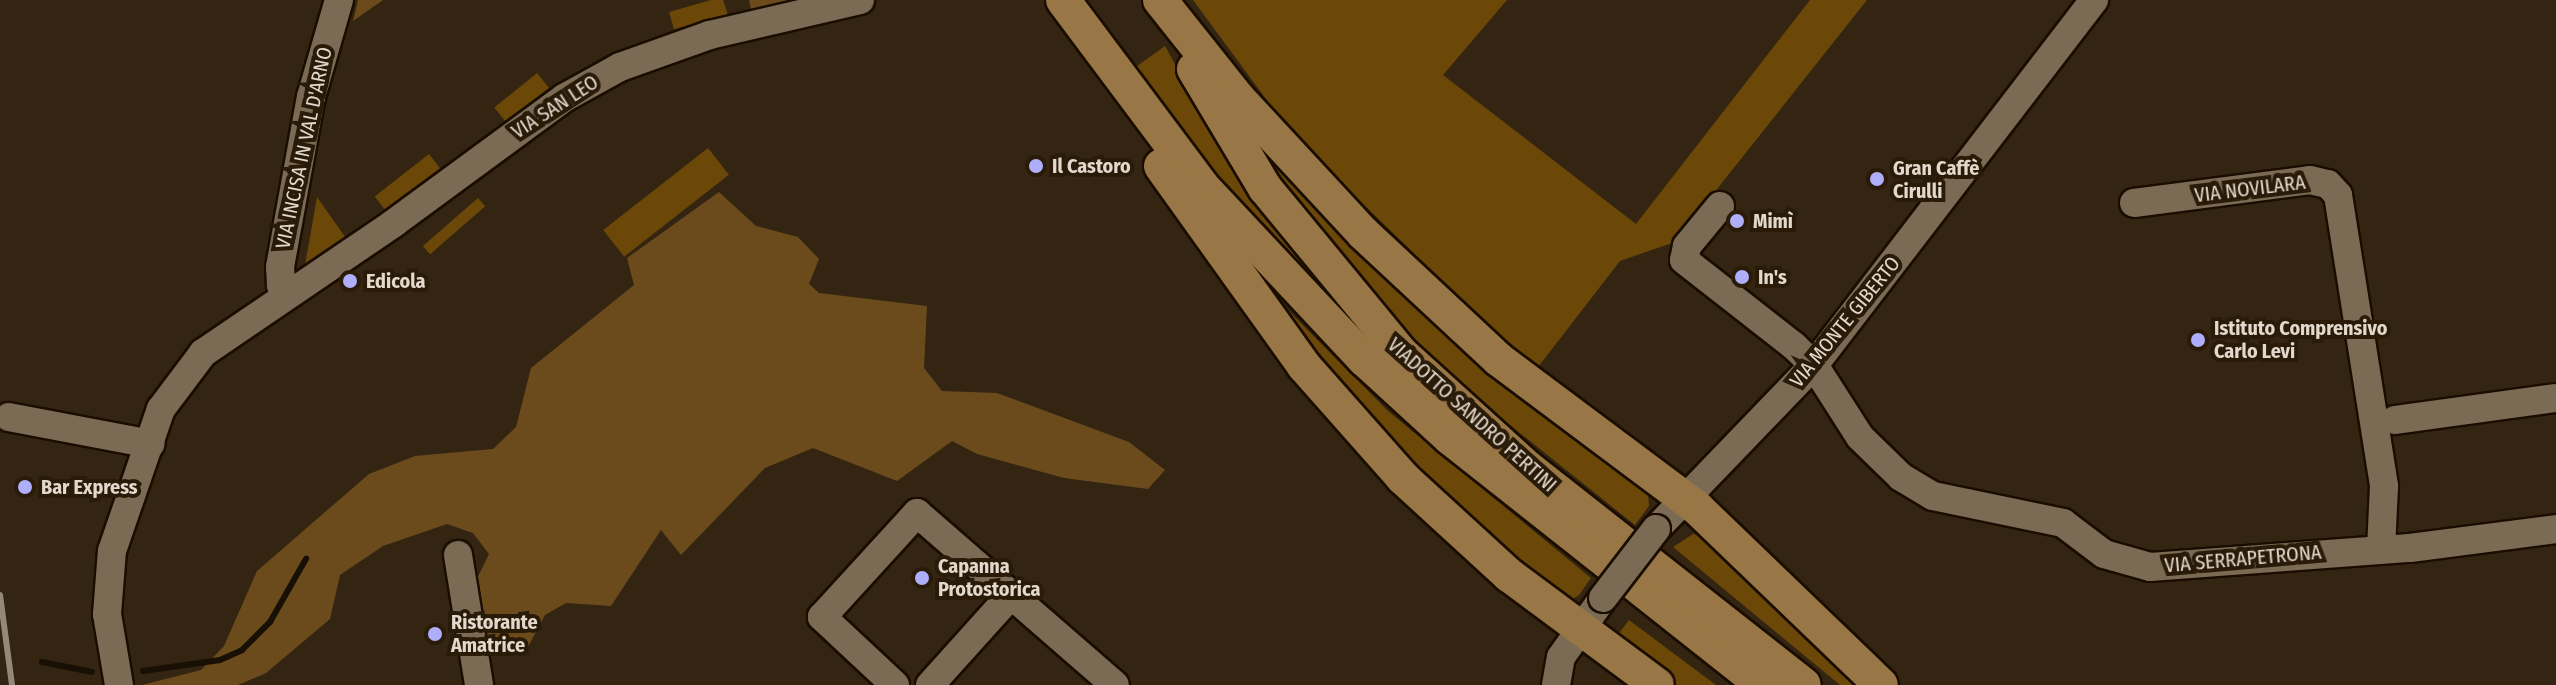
<!DOCTYPE html>
<html>
<head>
<meta charset="utf-8">
<style>
	body { margin:0 }
	#map { position:relative; width:2556px; height:685px; overflow:hidden; background:#332511; font-family:"Fira Sans Condensed",sans-serif }
	div>[style] { position:absolute }
	.green>* { inset:0; background:#6b4708; transform-origin:0 0 }
	.forest>* { inset:0; background:#6b4b1c }
	.stream>* { height:6px; margin:-3px; padding:0 3px; transform-origin:3px; border-radius:3px; background:#181005 }
	.roads { filter:drop-shadow(2px 0 #1a0d00) drop-shadow(-2px 0 #1a0d00) drop-shadow(0 2px #1a0d00) drop-shadow(0 -2px #1a0d00) }
	.minor>* { height:28px; margin:-14px; padding:0 14px; transform-origin:14px; border-radius:14px; background:#7b6b55 }
	.major>* { height:34px; margin:-17px; padding:0 17px; transform-origin:17px; border-radius:17px; background:#987645 }
	.rail>* { height:6px; margin:-3px; padding:0 3px; transform-origin:3px; border-radius:3px; background:#948879 }
	.bridges { filter:drop-shadow(2px 0 #1a0d00) drop-shadow(-2px 0 #1a0d00) drop-shadow(0 2px #1a0d00) drop-shadow(0 -2px #1a0d00) }
	.minor-bridge>* { height:28px; margin:-14px; padding:0 14px; transform-origin:14px; border-radius:14px; background:#7b6b55 }
	.dots>* { width:22px; height:22px; translate:-50% -50%; box-sizing:border-box; border:4px solid #291b08; border-radius:50% }
	span { translate:-50% -50%; white-space:nowrap; text-align:center; line-height:1.15; -webkit-text-stroke:8px #291b08; paint-order:stroke }
	.street-label { font-size:20px; color:#e2d8cc }
	.poi-label { font-size:20px; color:#e2d8cc; font-weight:700 }
	.left { translate:0 -50%; text-align:left }
</style>
</head>
<body>
<div id="map">
	<div class="green">
		<div style="clip-path:polygon(711px 0,723px 0,728px 15px,674px 29px,669px 12px)"></div>
		<div style="clip-path:polygon(1193px 0,1507px 0,1443px 75px,1636px 224px,1810px 0,1867px 0,1675px 242px,1620px 261px,1535px 371px,1294px 137px)"></div>
		<div style="clip-path:polygon(1165px 46px,1218px 143px,1291px 240px,1449px 418px,1278px 255px,1130px 71px)"></div>
		<div style="left:537px;top:73px;width:19px;height:55px;rotate:51deg"></div>
		<div style="left:708px;top:148px;width:34px;height:133px;rotate:52deg"></div>
		<div style="left:429px;top:154px;width:18px;height:69px;rotate:52deg"></div>
		<div style="clip-path:polygon(1281px 158px,1648px 491px,1649px 506px,1635px 525px,1476px 398px,1398px 323px,1294px 196px,1273px 164px)"></div>
		<div style="clip-path:polygon(317px 197px,348px 241px,304px 271px)"></div>
		<div style="left:478px;top:198px;width:11px;height:73px;rotate:49deg"></div>
		<div style="clip-path:polygon(1273px 295px,1388px 411px,1591px 578px,1579px 595px,1571px 600px,1546px 591px,1335px 390px)"></div>
		<div style="clip-path:polygon(1693px 534px,1703px 535px,1864px 685px,1840px 685px,1673px 547px)"></div>
		<div style="clip-path:polygon(1629px 620px,1716px 685px,1672px 685px,1610px 645px)"></div>
	</div>
	<div class="forest">
		<div style="clip-path:polygon(358px 0,383px 0,353px 21px)"></div>
		<div style="clip-path:polygon(749px 0,835px 0,753px 19px)"></div>
		<div style="clip-path:polygon(719px 192px,756px 226px,798px 237px,819px 259px,809px 284px,819px 293px,927px 306px,924px 368px,942px 391px,997px 393px,1129px 442px,1165px 470px,1148px 489px,1064px 478px,977px 454px,952px 441px,897px 481px,813px 448px,765px 468px,681px 555px,661px 530px,611px 606px,566px 603px,545px 615px,528px 647px,482px 657px,474px 585px,489px 554px,473px 533px,447px 524px,383px 546px,340px 575px,330px 619px,266px 673px,238px 685px,142px 685px,201px 670px,224px 646px,257px 571px,369px 474px,415px 456px,493px 449px,516px 427px,531px 368px,634px 285px,627px 258px)"></div>
	</div>
	<div class="stream">
		<div style="left:42px;top:662px;width:51px;rotate:11.3deg"></div>
		<div style="left:143px;top:671px;width:78px;rotate:-8.1deg"></div>
		<div style="left:220px;top:660px;width:24px;rotate:-24deg"></div>
		<div style="left:242px;top:650px;width:40px;rotate:-45deg"></div>
		<div style="left:270px;top:622px;width:73px;rotate:-60.3deg"></div>
	</div>
	<div class="roads">
		<div class="minor">
			<div style="left:2134px;top:203px;width:177px;rotate:-7.4deg"></div>
			<div style="left:2310px;top:180px;width:18px;rotate:13deg"></div>
			<div style="left:2328px;top:184px;width:15px;rotate:48deg"></div>
			<div style="left:2338px;top:195px;width:295px;rotate:81deg"></div>
			<div style="left:2384px;top:486px;width:63px;rotate:92.7deg"></div>
			<div style="left:1720px;top:206px;width:52px;rotate:129.5deg"></div>
			<div style="left:1687px;top:246px;width:14px;rotate:102deg"></div>
			<div style="left:1684px;top:260px;width:140px;rotate:38deg"></div>
			<div style="left:1794px;top:346px;width:28px;rotate:44deg"></div>
			<div style="left:1814px;top:365px;width:85px;rotate:57.4deg"></div>
			<div style="left:1860px;top:437px;width:57px;rotate:44.3deg"></div>
			<div style="left:1901px;top:477px;width:37px;rotate:31deg"></div>
			<div style="left:1933px;top:496px;width:133px;rotate:11.7deg"></div>
			<div style="left:2063px;top:523px;width:51px;rotate:37.1deg"></div>
			<div style="left:2104px;top:554px;width:48px;rotate:15.8deg"></div>
			<div style="left:2150px;top:567px;width:261px;rotate:-4.2deg"></div>
			<div style="left:2410px;top:548px;width:147px;rotate:-7.4deg"></div>
			<div style="left:287px;top:295px;width:12px;rotate:-121deg"></div>
			<div style="left:281px;top:285px;width:18px;rotate:-93deg"></div>
			<div style="left:280px;top:267px;width:173px;rotate:-79.7deg"></div>
			<div style="left:311px;top:97px;width:101px;rotate:-73.9deg"></div>
			<div style="left:9px;top:417px;width:144px;rotate:10.8deg"></div>
			<div style="left:2395px;top:420px;width:162px;rotate:-7.8deg"></div>
			<div style="left:1656px;top:529px;width:228px;rotate:-46.1deg"></div>
			<div style="left:1814px;top:365px;width:460px;rotate:-52.5deg"></div>
			<div style="left:458px;top:555px;width:132px;rotate:80.8deg"></div>
			<div style="left:119px;top:685px;width:72px;rotate:-99.6deg"></div>
			<div style="left:107px;top:614px;width:63px;rotate:-85.5deg"></div>
			<div style="left:112px;top:551px;width:150px;rotate:-71deg"></div>
			<div style="left:161px;top:409px;width:70px;rotate:-53.1deg"></div>
			<div style="left:203px;top:353px;width:231px;rotate:-34.2deg"></div>
			<div style="left:394px;top:223px;width:211px;rotate:-36.3deg"></div>
			<div style="left:564px;top:98px;width:64px;rotate:-29deg"></div>
			<div style="left:620px;top:67px;width:96px;rotate:-19.6deg"></div>
			<div style="left:710px;top:35px;width:154px;rotate:-13.1deg"></div>
			<div style="left:895px;top:685px;width:100px;rotate:-137deg"></div>
			<div style="left:822px;top:617px;width:141px;rotate:-47.6deg"></div>
			<div style="left:917px;top:513px;width:262px;rotate:41deg"></div>
			<div style="left:930px;top:685px;width:121px;rotate:-48deg"></div>
			<div style="left:1556px;top:685px;width:28px;rotate:-80deg"></div>
			<div style="left:1561px;top:657px;width:72px;rotate:-54.6deg"></div>
		</div>
		<div class="major">
			<div style="left:1063px;top:0;width:232px;rotate:53.2deg"></div>
			<div style="left:1202px;top:186px;width:238px;rotate:46.9deg"></div>
			<div style="left:1365px;top:360px;width:115px;rotate:42.5deg"></div>
			<div style="left:1450px;top:438px;width:399px;rotate:38.3deg"></div>
			<div style="left:1160px;top:0;width:125px;rotate:51.5deg"></div>
			<div style="left:1238px;top:98px;width:184px;rotate:47.2deg"></div>
			<div style="left:1363px;top:233px;width:185px;rotate:43deg"></div>
			<div style="left:1498px;top:359px;width:249px;rotate:36.8deg"></div>
			<div style="left:1697px;top:508px;width:255px;rotate:43.9deg"></div>
			<div style="left:1194px;top:69px;width:139px;rotate:59.2deg"></div>
			<div style="left:1265px;top:188px;width:212px;rotate:50.5deg"></div>
			<div style="left:1400px;top:352px;width:171px;rotate:42.2deg"></div>
			<div style="left:1527px;top:467px;width:352px;rotate:38.2deg"></div>
			<div style="left:1161px;top:166px;width:246px;rotate:54.4deg"></div>
			<div style="left:1304px;top:366px;width:149px;rotate:48.5deg"></div>
			<div style="left:1403px;top:478px;width:144px;rotate:42.5deg"></div>
			<div style="left:1509px;top:575px;width:184px;rotate:36.6deg"></div>
		</div>
	</div>
	<div class="rail">
		<div style="left:0;top:595px;width:91px;rotate:82.4deg"></div>
	</div>
	<div class="bridges">
		<div class="minor-bridge">
			<div style="left:1603px;top:598px;width:87px;rotate:-52.5deg"></div>
		</div>
	</div>
	<div class="dots">
		<div style="left:1036px;top:166px;background:#afaefa"></div>
		<div style="left:1877px;top:179px;background:#afaefa"></div>
		<div style="left:1737px;top:221px;background:#afaefa"></div>
		<div style="left:1742px;top:277px;background:#afaefa"></div>
		<div style="left:350px;top:281px;background:#afaefa"></div>
		<div style="left:2198px;top:340px;background:#afaefa"></div>
		<div style="left:25px;top:487px;background:#afaefa"></div>
		<div style="left:922px;top:578px;background:#afaefa"></div>
		<div style="left:435px;top:634px;background:#afaefa"></div>
	</div>
	<div class="street-label">
		<span style="left:555px;top:107px;rotate:-33deg">VIA SAN LEO</span>
		<span style="left:304px;top:148px;rotate:-78deg">VIA INCISA IN VAL D'ARNO</span>
		<span style="left:2250px;top:189px;rotate:-7deg">VIA NOVILARA</span>
		<span style="left:1845px;top:322px;rotate:-51deg">VIA MONTE GIBERTO</span>
		<span style="left:1472px;top:415px;rotate:42deg">VIADOTTO SANDRO PERTINI</span>
		<span style="left:2243px;top:559px;rotate:-5deg">VIA SERRAPETRONA</span>
	</div>
	<div class="poi-label">
		<span class="left" style="left:1052px;top:166px">Il Castoro</span>
		<span class="left" style="left:1893px;top:180px">Gran Caffè<br>Cirulli</span>
		<span class="left" style="left:1753px;top:221px">Mimì</span>
		<span class="left" style="left:1758px;top:277px">In's</span>
		<span class="left" style="left:366px;top:281px">Edicola</span>
		<span class="left" style="left:2214px;top:340px">Istituto Comprensivo<br>Carlo Levi</span>
		<span class="left" style="left:41px;top:487px">Bar Express</span>
		<span class="left" style="left:938px;top:578px">Capanna<br>Protostorica</span>
		<span class="left" style="left:451px;top:634px">Ristorante<br>Amatrice</span>
	</div>
</div>
</body>
</html>
